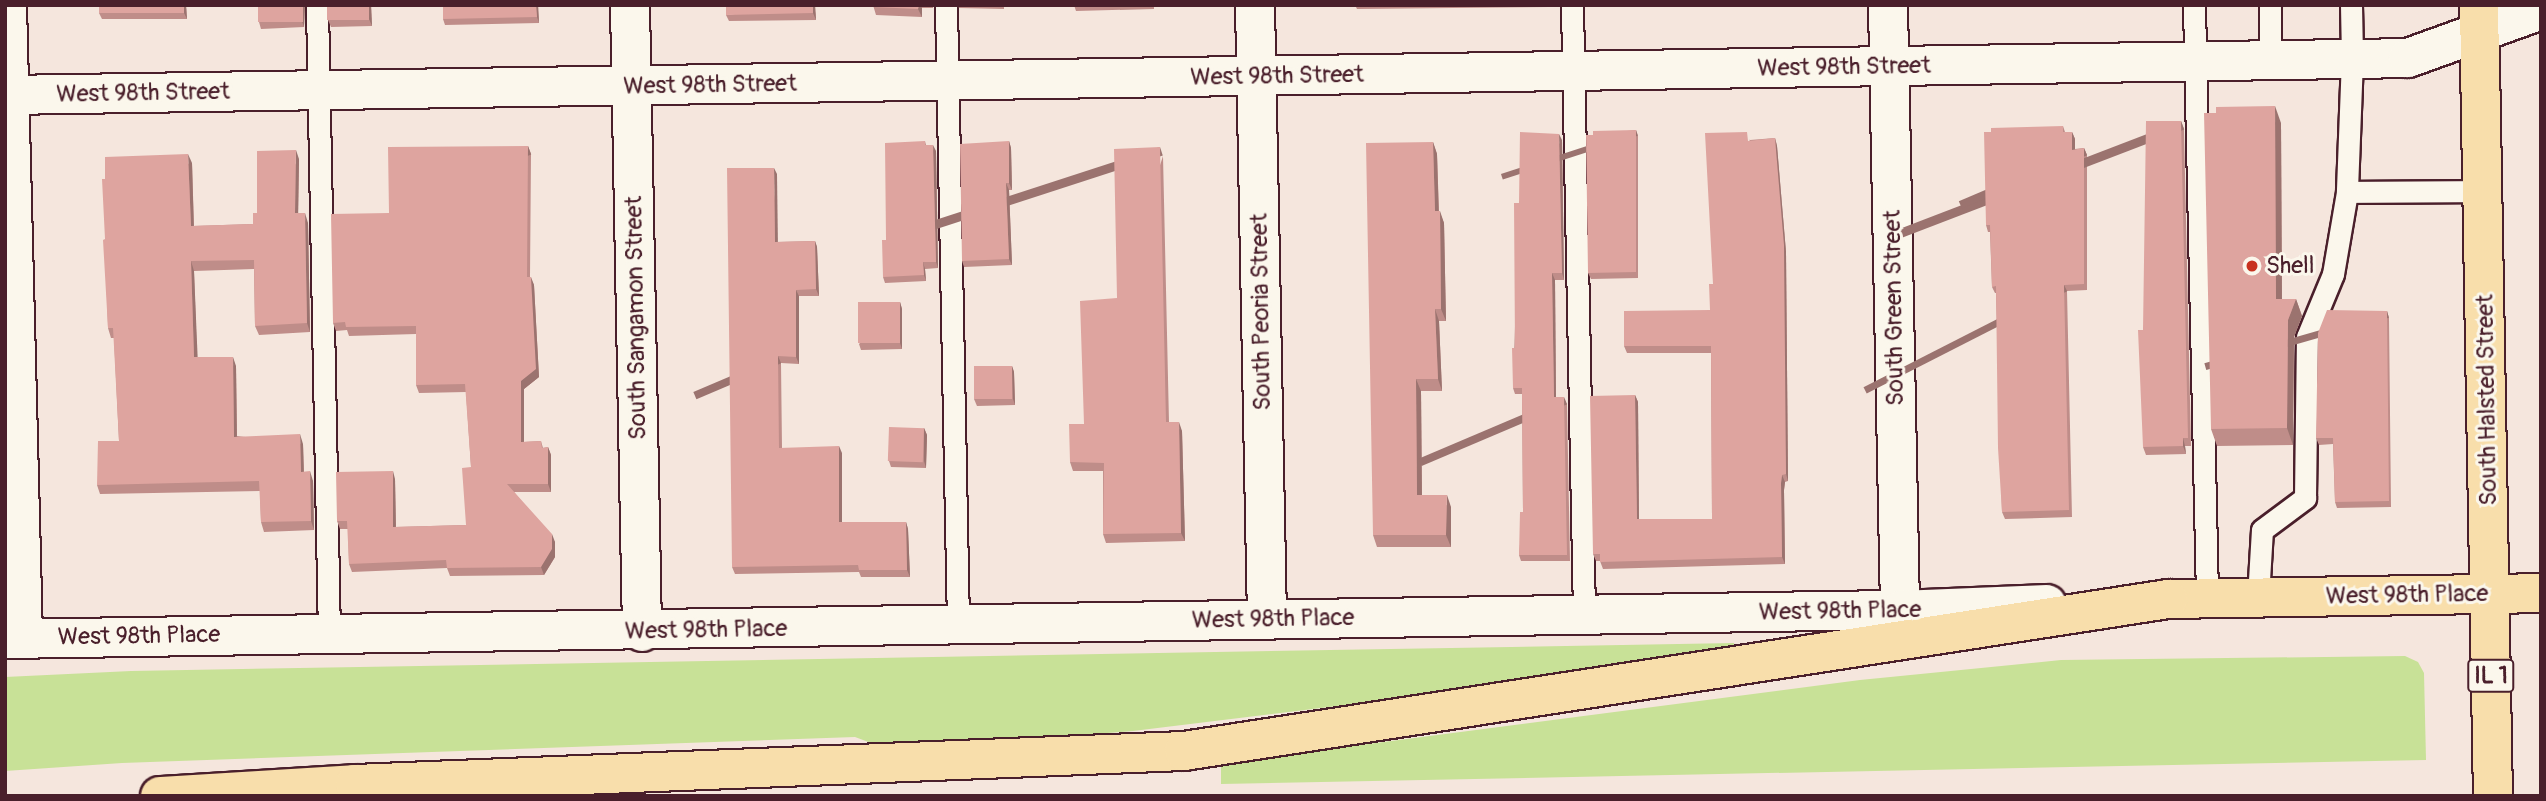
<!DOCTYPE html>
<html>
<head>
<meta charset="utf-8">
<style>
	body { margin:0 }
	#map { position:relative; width:2546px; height:801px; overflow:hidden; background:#f5e6dd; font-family:Pangolin,sans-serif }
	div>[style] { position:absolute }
	.green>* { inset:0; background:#c8e197 }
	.roads { filter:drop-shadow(2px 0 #4a1f2b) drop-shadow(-2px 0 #4a1f2b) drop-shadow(0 2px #4a1f2b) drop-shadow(0 -2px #4a1f2b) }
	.lane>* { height:21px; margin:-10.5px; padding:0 10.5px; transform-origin:10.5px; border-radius:10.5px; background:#fbf7ec }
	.street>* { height:38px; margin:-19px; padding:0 19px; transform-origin:19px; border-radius:19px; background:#fbf7ec }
	.secondary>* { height:38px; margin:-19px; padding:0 19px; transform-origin:19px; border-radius:19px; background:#fbf7ec }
	.primary>* { height:38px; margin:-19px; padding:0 19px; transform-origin:19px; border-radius:19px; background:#f8deab }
	.highway>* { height:38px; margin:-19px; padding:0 19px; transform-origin:19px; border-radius:19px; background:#f8deab }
	.wall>* { inset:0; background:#bf8d89 }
	.shaded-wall>* { inset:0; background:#9b736f; transform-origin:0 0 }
	.building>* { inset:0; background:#dea49f; transform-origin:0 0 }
	.dots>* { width:19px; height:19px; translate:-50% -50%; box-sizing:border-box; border:4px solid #fbf7ec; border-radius:50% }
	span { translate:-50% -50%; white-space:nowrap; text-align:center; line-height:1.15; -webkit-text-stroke:6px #fbf7ec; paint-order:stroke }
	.shield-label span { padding:2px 5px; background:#fbf7ec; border:2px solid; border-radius:5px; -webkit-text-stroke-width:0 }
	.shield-label { font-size:23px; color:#4a1f2b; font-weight:700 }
	.street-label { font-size:24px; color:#4a1f2b }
	.poi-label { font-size:24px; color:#4a1f2b }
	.left { translate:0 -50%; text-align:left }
	.frame { position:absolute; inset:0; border:7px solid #4a1f2b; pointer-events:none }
</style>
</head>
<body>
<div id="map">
	<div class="green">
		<div style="clip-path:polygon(1734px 643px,1734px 654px,1378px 701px,1133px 731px,954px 745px,882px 747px,855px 737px,122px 763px,5px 771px,5px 677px,131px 671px)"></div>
		<div style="clip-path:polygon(2405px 656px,2418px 662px,2424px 673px,2426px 760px,1221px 784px,1221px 763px,1860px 680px,2061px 660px)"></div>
	</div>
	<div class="roads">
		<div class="lane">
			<div style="left:317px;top:5px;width:629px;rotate:88.91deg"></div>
			<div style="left:946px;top:5px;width:619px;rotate:88.89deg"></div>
			<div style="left:1572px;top:5px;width:611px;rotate:88.87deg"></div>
			<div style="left:2194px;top:5px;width:593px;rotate:88.74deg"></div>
			<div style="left:2270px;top:5px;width:55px;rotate:90deg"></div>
			<div style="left:2351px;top:5px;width:54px;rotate:88.9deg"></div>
			<div style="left:2352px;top:59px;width:133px;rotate:92.2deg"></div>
			<div style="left:2347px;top:192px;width:136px;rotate:-0.4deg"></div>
			<div style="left:2258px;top:597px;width:67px;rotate:-86.6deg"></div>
			<div style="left:2262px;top:530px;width:54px;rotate:-36.7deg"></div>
			<div style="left:2305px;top:498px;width:161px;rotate:-89.3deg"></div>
			<div style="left:2307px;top:337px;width:68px;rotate:-67.6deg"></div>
			<div style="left:2333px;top:274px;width:83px;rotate:-80.3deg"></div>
		</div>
		<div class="street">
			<div style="left:7px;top:5px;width:633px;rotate:88.55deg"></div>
			<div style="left:630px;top:5px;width:627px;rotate:88.9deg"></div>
			<div style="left:1255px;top:5px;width:614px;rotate:88.88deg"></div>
			<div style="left:1888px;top:5px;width:605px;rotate:88.86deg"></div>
			<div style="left:5px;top:95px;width:2403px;rotate:-0.88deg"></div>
			<div style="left:2408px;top:58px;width:141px;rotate:-19.8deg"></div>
		</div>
		<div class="secondary">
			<div style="left:5px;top:639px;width:1895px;rotate:-0.88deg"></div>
			<div style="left:1900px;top:610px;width:147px;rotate:-2.3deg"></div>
		</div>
		<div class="primary">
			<div style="left:2479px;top:5px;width:791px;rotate:88.99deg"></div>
			<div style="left:2168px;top:599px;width:373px;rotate:-0.9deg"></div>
		</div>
		<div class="highway">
			<div style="left:160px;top:796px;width:195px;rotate:-3.5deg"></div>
			<div style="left:355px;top:784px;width:830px;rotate:-2.28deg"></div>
			<div style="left:1184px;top:751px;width:996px;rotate:-8.78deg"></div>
		</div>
	</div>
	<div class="wall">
		<div style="clip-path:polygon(186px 5px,187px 19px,102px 19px,99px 13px)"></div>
		<div style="clip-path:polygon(305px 5px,304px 27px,261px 29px,259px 22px)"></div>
		<div style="clip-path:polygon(371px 5px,372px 26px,331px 27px,328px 20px)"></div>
		<div style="clip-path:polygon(443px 5px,538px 5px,539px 23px,445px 25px,443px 19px)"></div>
		<div style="clip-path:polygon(815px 5px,816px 20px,729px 21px,726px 15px)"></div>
		<div style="clip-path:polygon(873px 5px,933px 5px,933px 8px,922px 8px,922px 17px,876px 15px)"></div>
		<div style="clip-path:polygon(958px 5px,1004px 5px,1004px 9px,959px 8px)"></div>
		<div style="clip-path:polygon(1074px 5px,1154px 5px,1154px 9px,1076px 11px)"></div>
		<div style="clip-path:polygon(1355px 5px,1557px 5px,1548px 7px,1357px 9px)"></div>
		<div style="clip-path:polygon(2216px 113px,2281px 123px,2282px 299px,2296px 299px,2302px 316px,2294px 337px,2293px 445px,2217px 446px,2211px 429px)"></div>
		<div style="clip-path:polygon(2181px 121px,2184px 129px,2191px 446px,2185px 446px,2186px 454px,2146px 455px,2143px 447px,2143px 330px)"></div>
		<div style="clip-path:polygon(2063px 126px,2065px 132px,2072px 132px,2075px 139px,2075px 149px,2084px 148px,2087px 155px,2087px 290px,2067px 291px,2072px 517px,2005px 519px,2002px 512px,1996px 293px,1995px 293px,1992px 287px,1990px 232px,1988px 232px,1986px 225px)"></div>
		<div style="clip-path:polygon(1636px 130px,1638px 136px,1638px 278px,1591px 279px,1588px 273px,1593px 135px)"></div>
		<div style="clip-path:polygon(1775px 138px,1777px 146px,1786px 252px,1788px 481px,1785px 482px,1784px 490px,1785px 564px,1603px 569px,1600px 561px,1596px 561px,1593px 554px,1635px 395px,1638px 402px,1639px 519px,1712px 519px,1711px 353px,1627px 353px,1624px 346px,1710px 310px,1713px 284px,1750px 139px,1750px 140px)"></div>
		<div style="clip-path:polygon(1562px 140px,1564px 280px,1555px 280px,1556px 397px,1567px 404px,1570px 561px,1521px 561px,1519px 555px,1523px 512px,1522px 394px,1515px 394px,1513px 388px,1519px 203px)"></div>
		<div style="clip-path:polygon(925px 141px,926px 145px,936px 151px,938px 268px,925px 269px,926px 281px,885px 283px,883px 277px,886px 240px)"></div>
		<div style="clip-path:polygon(1009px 141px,1011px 148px,1012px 190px,1009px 190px,1012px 265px,964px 267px,962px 261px)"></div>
		<div style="clip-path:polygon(1433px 142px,1437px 154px,1439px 211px,1444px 223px,1446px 321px,1439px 321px,1442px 391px,1421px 391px,1422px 495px,1451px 507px,1451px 547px,1377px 547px,1373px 535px)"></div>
		<div style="clip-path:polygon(528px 146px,531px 154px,530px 277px,534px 285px,539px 377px,524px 389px,524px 442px,541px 441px,543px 448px,548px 447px,551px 455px,551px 492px,514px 492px,555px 542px,555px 557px,544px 575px,450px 576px,447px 568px,352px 572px,349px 564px,348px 529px,340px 529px,337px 521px,395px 479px,396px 527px,466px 525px,471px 467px,466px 392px,419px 393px,416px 385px,416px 334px,349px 336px,347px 330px,336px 331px,333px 323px,389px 213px)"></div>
		<div style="clip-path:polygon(1163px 156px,1169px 422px,1182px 431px,1185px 541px,1106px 543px,1103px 534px,1103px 471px,1073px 471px,1070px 462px,1084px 424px,1117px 298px)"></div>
		<div style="clip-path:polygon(299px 159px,298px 213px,308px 223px,310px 332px,259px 335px,255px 326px,254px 269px,194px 271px,197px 357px,236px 366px,237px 436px,303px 444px,304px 472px,313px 481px,314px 530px,264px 532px,261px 522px,260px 491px,100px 494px,97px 485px,119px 441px,114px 338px,111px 338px,108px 328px,105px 239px,105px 179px,192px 163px,194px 226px,253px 224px)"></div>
		<div style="clip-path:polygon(777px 174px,777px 242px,815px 241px,817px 247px,819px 296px,799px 296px,799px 364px,781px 363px,782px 448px,842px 453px,842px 522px,906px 522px,908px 529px,910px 577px,861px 577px,859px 572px,735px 574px,732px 567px)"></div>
		<div style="clip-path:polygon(900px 302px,902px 309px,902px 349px,861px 350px,859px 344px)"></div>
		<div style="clip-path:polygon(2387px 311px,2389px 318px,2391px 507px,2337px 508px,2335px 502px,2333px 444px,2319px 445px,2316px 438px)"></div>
		<div style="clip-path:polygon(1012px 366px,1014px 372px,1015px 405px,977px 406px,974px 399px)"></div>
		<div style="clip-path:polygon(924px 428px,927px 435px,926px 468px,891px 467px,889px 461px)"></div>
	</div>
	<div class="shaded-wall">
		<div style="clip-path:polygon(184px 5px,186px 5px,187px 19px,184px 13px)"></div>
		<div style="clip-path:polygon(303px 5px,305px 5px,304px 27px,302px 21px)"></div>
		<div style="clip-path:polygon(369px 5px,371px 5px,372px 26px,369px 19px)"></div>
		<div style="clip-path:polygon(536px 5px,538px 5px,539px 23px,537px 17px)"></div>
		<div style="clip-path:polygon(813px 5px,815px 5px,816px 20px,813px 13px)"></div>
		<div style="clip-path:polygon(919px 5px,921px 5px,922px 8px,922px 17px,918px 9px)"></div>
		<div style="clip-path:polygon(2275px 106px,2281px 123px,2282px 315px,2276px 299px)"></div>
		<div style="left:2181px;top:121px;width:9px;height:317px;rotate:69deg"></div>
		<div style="left:1636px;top:130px;width:6px;height:142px;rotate:72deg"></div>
		<div style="clip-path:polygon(2072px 132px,2075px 139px,2075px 156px,2072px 150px)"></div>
		<div style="clip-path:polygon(1559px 134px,1562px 140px,1564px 280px,1562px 273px)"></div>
		<div style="clip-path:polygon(1775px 138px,1777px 146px,1786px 252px,1788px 481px,1786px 474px)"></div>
		<div style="clip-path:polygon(1009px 141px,1011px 148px,1012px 190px,1009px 183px)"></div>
		<div style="clip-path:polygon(1433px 142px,1437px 154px,1439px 223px,1435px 211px)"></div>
		<div style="clip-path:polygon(933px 145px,936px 151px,938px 268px,936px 262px)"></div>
		<div style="left:528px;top:146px;width:9px;height:131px;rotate:69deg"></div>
		<div style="left:1160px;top:147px;width:9px;height:275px;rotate:72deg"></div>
		<div style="left:2084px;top:148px;width:8px;height:136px;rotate:67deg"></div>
		<div style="clip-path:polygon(296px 150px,299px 159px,298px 223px,295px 213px)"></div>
		<div style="clip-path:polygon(188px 154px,192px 163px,194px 235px,191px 226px)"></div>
		<div style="clip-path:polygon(774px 168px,777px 174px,778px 249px,775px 242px)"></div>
		<div style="clip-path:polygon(1006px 183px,1009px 190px,1012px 265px,1009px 259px)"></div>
		<div style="clip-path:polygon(1440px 211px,1444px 223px,1446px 321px,1441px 309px)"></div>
		<div style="clip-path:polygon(305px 213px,308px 223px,310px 332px,307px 323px)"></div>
		<div style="clip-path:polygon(815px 241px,817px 247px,819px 296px,816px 289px)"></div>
		<div style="clip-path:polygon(191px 261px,194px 271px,198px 366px,194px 357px)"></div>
		<div style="clip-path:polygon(923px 262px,925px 269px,926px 281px,924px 275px)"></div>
		<div style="clip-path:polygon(1552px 273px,1555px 280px,1556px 404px,1554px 397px)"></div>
		<div style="clip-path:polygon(531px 277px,534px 285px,539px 377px,524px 389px,524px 450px,521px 442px,521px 381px)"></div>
		<div style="left:2064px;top:285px;width:7px;height:225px;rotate:63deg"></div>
		<div style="clip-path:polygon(796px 290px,799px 296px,799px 364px,796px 357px)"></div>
		<div style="clip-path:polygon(2296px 299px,2302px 316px,2294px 337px,2293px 445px,2287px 428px,2288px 320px)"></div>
		<div style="clip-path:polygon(900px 302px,902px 309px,902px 349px,900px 343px)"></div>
		<div style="clip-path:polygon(1435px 309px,1439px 321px,1442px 391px,1438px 379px)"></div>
		<div style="left:2387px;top:311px;width:7px;height:190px;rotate:74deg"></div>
		<div style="left:778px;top:356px;width:8px;height:92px;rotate:67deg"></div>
		<div style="clip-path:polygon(233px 357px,236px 366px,237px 446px,234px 437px)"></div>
		<div style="clip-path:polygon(1012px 366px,1014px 372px,1015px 405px,1013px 399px)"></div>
		<div style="clip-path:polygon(1416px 379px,1421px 391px,1422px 507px,1417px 495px)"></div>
		<div style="clip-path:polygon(1635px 395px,1638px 402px,1639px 526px,1637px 519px)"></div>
		<div style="left:1564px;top:397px;width:8px;height:158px;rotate:67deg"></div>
		<div style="clip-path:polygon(1179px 422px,1182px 431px,1185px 541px,1181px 533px)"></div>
		<div style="clip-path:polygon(924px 428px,927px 435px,926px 468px,924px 461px)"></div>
		<div style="clip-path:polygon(300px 434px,303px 444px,304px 481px,301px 472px)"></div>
		<div style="clip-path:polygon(2183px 438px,2185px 446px,2186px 454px,2183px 446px)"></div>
		<div style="clip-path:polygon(839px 446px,842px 453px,842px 529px,839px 522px)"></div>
		<div style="clip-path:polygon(548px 447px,551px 455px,551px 492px,548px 484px)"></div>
		<div style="clip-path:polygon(310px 471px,313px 481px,314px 530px,311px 521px)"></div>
		<div style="clip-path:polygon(393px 471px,395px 479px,396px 535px,393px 527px)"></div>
		<div style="clip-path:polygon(1782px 475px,1785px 482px,1784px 490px,1785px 564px,1782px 557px,1781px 483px)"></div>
		<div style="clip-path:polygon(1447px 495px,1451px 507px,1451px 547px,1446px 535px)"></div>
		<div style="clip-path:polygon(906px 522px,908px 529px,910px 577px,907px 570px)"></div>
		<div style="clip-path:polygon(552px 534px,555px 542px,555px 557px,544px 575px,541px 567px)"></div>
	</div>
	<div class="building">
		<div style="left:99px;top:5px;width:85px;height:8px"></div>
		<div style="left:258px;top:5px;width:45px;height:17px"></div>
		<div style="left:327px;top:5px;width:42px;height:15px"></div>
		<div style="clip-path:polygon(443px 5px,536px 5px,537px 17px,443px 19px)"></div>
		<div style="clip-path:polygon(726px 5px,813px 5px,813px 13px,726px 15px)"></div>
		<div style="clip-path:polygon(873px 5px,919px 5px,918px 9px,873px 7px)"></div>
		<div style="clip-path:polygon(2275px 106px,2276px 299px,2296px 299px,2288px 320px,2287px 428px,2211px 429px,2204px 113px,2216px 113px,2216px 107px)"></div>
		<div style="clip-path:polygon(2146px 121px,2181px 121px,2188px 438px,2183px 438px,2183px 446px,2143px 447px,2138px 330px,2143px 330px)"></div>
		<div style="clip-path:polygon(2063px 126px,2063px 132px,2072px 132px,2072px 150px,2084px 148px,2084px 284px,2064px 285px,2069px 510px,2002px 512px,1998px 448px,1996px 286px,1992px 287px,1990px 225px,1986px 225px,1984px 132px,1991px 132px,1991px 128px)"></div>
		<div style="clip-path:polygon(1636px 130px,1636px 272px,1588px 273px,1586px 135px,1593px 135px,1593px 131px)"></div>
		<div style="clip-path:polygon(1520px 132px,1559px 134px,1562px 273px,1552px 273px,1554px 397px,1564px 397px,1567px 555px,1519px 555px,1520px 512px,1523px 512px,1522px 388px,1513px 388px,1512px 348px,1515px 348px,1514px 203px,1519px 203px)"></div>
		<div style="clip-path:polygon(1747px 132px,1748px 141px,1775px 138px,1784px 245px,1786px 474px,1782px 475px,1781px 483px,1782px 557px,1600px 562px,1600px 554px,1593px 554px,1590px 396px,1635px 395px,1637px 519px,1712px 519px,1711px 346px,1624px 346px,1624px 311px,1710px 310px,1709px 284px,1713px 284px,1705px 133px)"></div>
		<div style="clip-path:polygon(925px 141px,925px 145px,933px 145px,936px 262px,923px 262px,924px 275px,883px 277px,882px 240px,886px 240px,885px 143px)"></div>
		<div style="clip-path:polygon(1009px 141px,1009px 183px,1006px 183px,1009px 259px,962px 261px,960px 144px)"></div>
		<div style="clip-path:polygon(1433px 142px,1435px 211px,1440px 211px,1441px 309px,1435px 309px,1438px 379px,1416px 379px,1417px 495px,1447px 495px,1446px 535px,1373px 535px,1366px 143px)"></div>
		<div style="clip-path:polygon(528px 146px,527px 277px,531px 277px,536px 369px,521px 381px,521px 442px,541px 441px,542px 448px,548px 447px,548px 484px,507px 484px,552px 534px,552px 549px,541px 567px,447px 568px,446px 560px,349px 564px,347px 521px,337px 521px,336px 472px,393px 471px,393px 527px,466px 525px,462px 468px,471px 467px,465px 384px,416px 385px,416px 326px,346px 327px,345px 322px,333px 323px,331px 214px,389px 213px,388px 147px)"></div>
		<div style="clip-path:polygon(1160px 147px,1166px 422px,1179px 422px,1181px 533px,1103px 534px,1104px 463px,1070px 462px,1069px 424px,1084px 424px,1080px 301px,1117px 298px,1114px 149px)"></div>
		<div style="clip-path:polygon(296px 150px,295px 213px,305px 213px,307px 323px,255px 326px,254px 260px,191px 261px,194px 357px,233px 357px,234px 437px,300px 434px,301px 472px,310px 471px,311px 521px,261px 522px,259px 481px,97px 485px,98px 441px,119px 441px,113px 328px,108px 328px,103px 240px,105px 239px,102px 179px,105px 179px,105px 157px,188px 154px,191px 226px,253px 224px,253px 213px,257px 213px,257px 151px)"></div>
		<div style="clip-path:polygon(727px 168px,774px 168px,775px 242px,815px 241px,816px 289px,796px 290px,796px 357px,778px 356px,779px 448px,839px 446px,839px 522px,906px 522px,907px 570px,859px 570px,858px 565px,732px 567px)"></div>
		<div style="left:900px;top:302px;width:41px;height:42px;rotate:90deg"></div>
		<div style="clip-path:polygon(2327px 310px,2387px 311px,2389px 501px,2335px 502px,2333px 438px,2316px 438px,2318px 333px)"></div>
		<div style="left:974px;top:366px;width:38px;height:33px"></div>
		<div style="left:889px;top:427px;width:35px;height:34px;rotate:2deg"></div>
	</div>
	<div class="dots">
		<div style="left:2252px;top:266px;background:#c8321e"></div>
	</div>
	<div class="shield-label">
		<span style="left:2491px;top:676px">IL 1</span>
	</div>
	<div class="street-label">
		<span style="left:1844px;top:67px;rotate:-1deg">West 98th Street</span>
		<span style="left:1277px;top:76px;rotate:-1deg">West 98th Street</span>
		<span style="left:710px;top:85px;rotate:-1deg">West 98th Street</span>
		<span style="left:143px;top:93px;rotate:-1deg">West 98th Street</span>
		<span style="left:1894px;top:308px;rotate:-91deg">South Green Street</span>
		<span style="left:1261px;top:312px;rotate:-91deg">South Peoria Street</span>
		<span style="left:636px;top:318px;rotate:-91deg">South Sangamon Street</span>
		<span style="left:2487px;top:400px;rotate:-91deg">South Halsted Street</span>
		<span style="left:2407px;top:595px;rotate:-1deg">West 98th Place</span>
		<span style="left:1840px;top:611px;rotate:-1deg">West 98th Place</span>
		<span style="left:1273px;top:619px;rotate:-1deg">West 98th Place</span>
		<span style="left:706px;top:630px;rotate:-1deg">West 98th Place</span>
		<span style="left:139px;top:636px;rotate:-1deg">West 98th Place</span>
	</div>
	<div class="poi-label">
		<span class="left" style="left:2266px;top:266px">Shell</span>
	</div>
	<div class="frame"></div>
</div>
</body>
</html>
